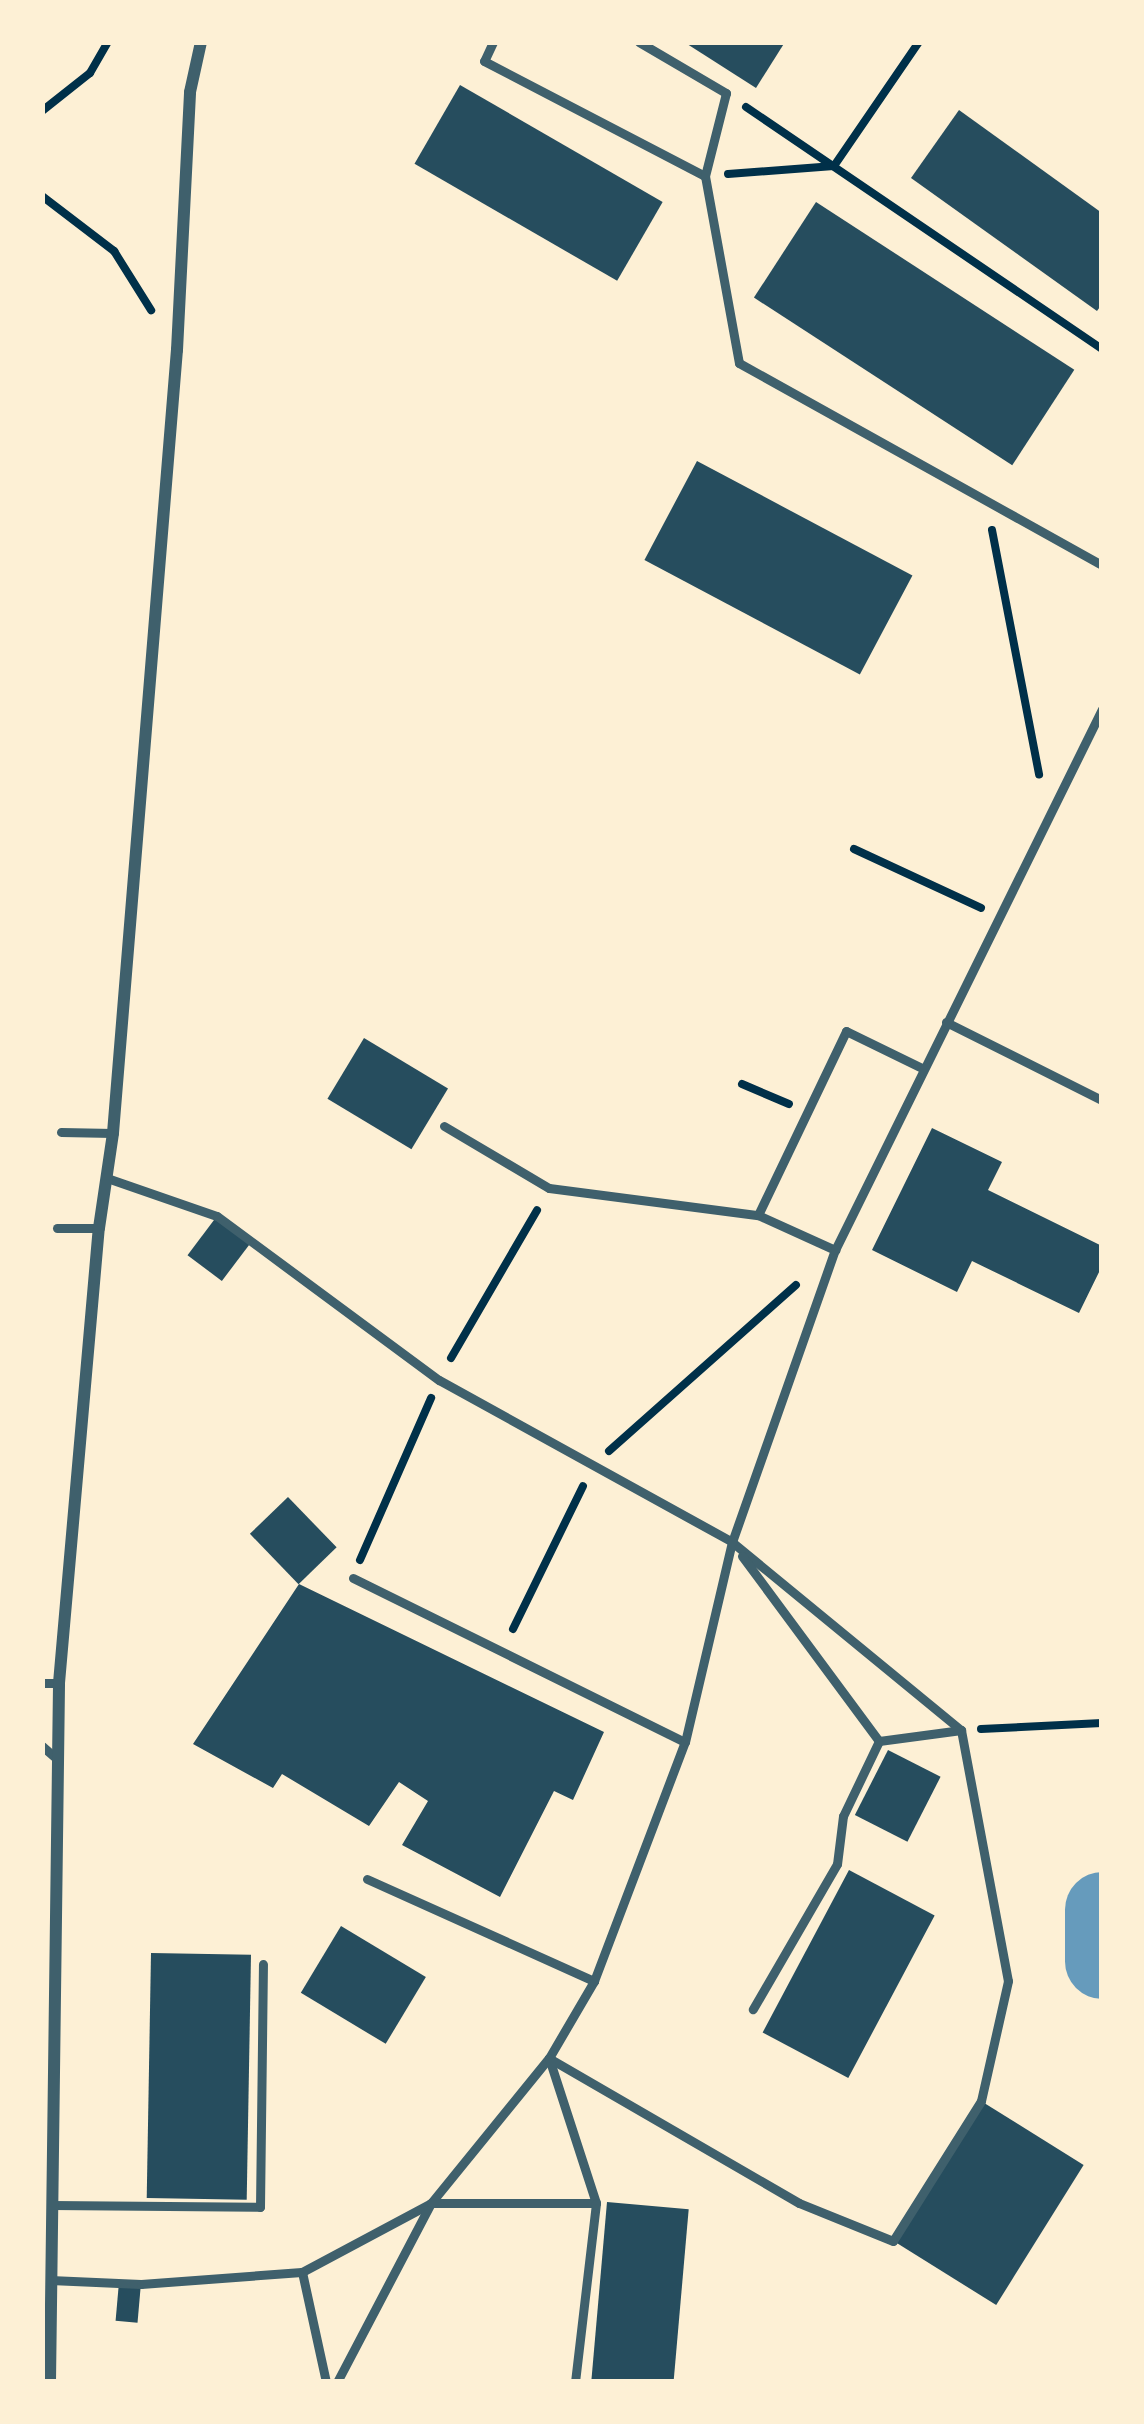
<!DOCTYPE html>
<html>
<head>
<meta charset="utf-8">
<style>
	body { margin:0 }
	#map { position:relative; width:1144px; height:2424px; overflow:hidden; background:#fdf0d5; font-family:Inter,sans-serif }
	div>[style] { position:absolute }
	.river>* { height:75px; margin:-37.5px; padding:0 37.5px; transform-origin:37.5px; border-radius:37.5px; background:#669bbc }
	.building>* { inset:0; background:#264d5e; transform-origin:0 0 }
	.path>* { height:8px; margin:-4px; padding:0 4px; transform-origin:4px; border-radius:4px; background:#003049 }
	.service>* { height:9px; margin:-4.5px; padding:0 4.5px; transform-origin:4.5px; border-radius:4.5px; background:#3f606c }
	.minor>* { height:12px; margin:-6px; padding:0 6px; transform-origin:6px; border-radius:6px; background:#3f606c }
	span { translate:-50% -50%; white-space:nowrap; text-align:center; line-height:1.15; -webkit-text-stroke:9px #fdf0d5; paint-order:stroke }
	.frame { position:absolute; inset:0; border:45px solid #fdf0d5; pointer-events:none }
</style>
</head>
<body>
<div id="map">
	<div class="river">
		<div style="left:1102px;top:1909px;width:52px;rotate:90deg"></div>
	</div>
	<div class="building">
		<div style="clip-path:polygon(684px 42px,785px 42px,756px 88px)"></div>
		<div style="left:460px;top:85px;width:234px;height:91px;rotate:30deg"></div>
		<div style="clip-path:polygon(959px 110px,1102px 213px,1102px 304px,1097px 311px,911px 178px)"></div>
		<div style="left:816px;top:202px;width:308px;height:114px;rotate:33deg"></div>
		<div style="left:697px;top:461px;width:244px;height:112px;rotate:28deg"></div>
		<div style="left:364px;top:1038px;width:98px;height:71px;rotate:31deg"></div>
		<div style="clip-path:polygon(932px 1128px,1002px 1162px,988px 1190px,1102px 1246px,1102px 1266px,1079px 1313px,972px 1261px,957px 1292px,872px 1250px)"></div>
		<div style="left:217px;top:1216px;width:43px;height:49px;rotate:37deg"></div>
		<div style="left:288px;top:1497px;width:70px;height:53px;rotate:46deg"></div>
		<div style="clip-path:polygon(299px 1584px,604px 1732px,573px 1800px,554px 1791px,500px 1897px,402px 1845px,428px 1801px,399px 1782px,369px 1826px,282px 1774px,273px 1788px,193px 1744px)"></div>
		<div style="left:888px;top:1750px;width:59px;height:73px;rotate:27deg"></div>
		<div style="left:849px;top:1870px;width:97px;height:184px;rotate:28deg"></div>
		<div style="left:341px;top:1926px;width:99px;height:78px;rotate:31deg"></div>
		<div style="left:151px;top:1953px;width:100px;height:245px;rotate:1deg"></div>
		<div style="left:981px;top:2101px;width:121px;height:165px;rotate:32deg"></div>
		<div style="left:607px;top:2202px;width:82px;height:181px;rotate:5deg"></div>
		<div style="left:119px;top:2282px;width:22px;height:39px;rotate:5deg"></div>
	</div>
	<div class="path">
		<div style="left:746px;top:107px;width:430px;rotate:34.2deg"></div>
		<div style="left:42px;top:111px;width:61px;rotate:-38.4deg"></div>
		<div style="left:90px;top:73px;width:36px;rotate:-60deg"></div>
		<div style="left:728px;top:174px;width:106px;rotate:-4.3deg"></div>
		<div style="left:834px;top:166px;width:150px;rotate:-55.6deg"></div>
		<div style="left:42px;top:196px;width:91px;rotate:37.4deg"></div>
		<div style="left:114px;top:251px;width:70px;rotate:57.9deg"></div>
		<div style="left:992px;top:530px;width:249px;rotate:79.1deg"></div>
		<div style="left:854px;top:849px;width:140px;rotate:24.9deg"></div>
		<div style="left:742px;top:1084px;width:51px;rotate:23.1deg"></div>
		<div style="left:451px;top:1358px;width:171px;rotate:-59.8deg"></div>
		<div style="left:609px;top:1451px;width:250px;rotate:-41.6deg"></div>
		<div style="left:360px;top:1560px;width:177px;rotate:-66.3deg"></div>
		<div style="left:513px;top:1629px;width:159px;rotate:-63.9deg"></div>
		<div style="left:981px;top:1729px;width:121px;rotate:-2.8deg"></div>
	</div>
	<div class="service">
		<div style="left:493px;top:42px;width:21px;rotate:115deg"></div>
		<div style="left:484px;top:61px;width:249px;rotate:27.5deg"></div>
		<div style="left:705px;top:176px;width:190px;rotate:79.7deg"></div>
		<div style="left:739px;top:363px;width:415px;rotate:29.1deg"></div>
		<div style="left:639px;top:42px;width:101px;rotate:30.4deg"></div>
		<div style="left:726px;top:93px;width:86px;rotate:104.2deg"></div>
		<div style="left:946px;top:1022px;width:174px;rotate:26.6deg"></div>
		<div style="left:444px;top:1126px;width:122px;rotate:30.6deg"></div>
		<div style="left:549px;top:1188px;width:211px;rotate:7.4deg"></div>
		<div style="left:758px;top:1215px;width:85px;rotate:24.4deg"></div>
		<div style="left:61px;top:1132px;width:52px;rotate:1.1deg"></div>
		<div style="left:107px;top:1178px;width:116px;rotate:19.1deg"></div>
		<div style="left:217px;top:1216px;width:276px;rotate:36.5deg"></div>
		<div style="left:439px;top:1380px;width:335px;rotate:28.9deg"></div>
		<div style="left:732px;top:1542px;width:296px;rotate:39.4deg"></div>
		<div style="left:961px;top:1730px;width:255px;rotate:79.4deg"></div>
		<div style="left:1008px;top:1981px;width:123px;rotate:102.7deg"></div>
		<div style="left:981px;top:2101px;width:165px;rotate:122.2deg"></div>
		<div style="left:893px;top:2241px;width:101px;rotate:-158deg"></div>
		<div style="left:799px;top:2203px;width:289px;rotate:-149.9deg"></div>
		<div style="left:758px;top:1215px;width:204px;rotate:-64.4deg"></div>
		<div style="left:846px;top:1031px;width:85px;rotate:26deg"></div>
		<div style="left:57px;top:1228px;width:42px"></div>
		<div style="left:742px;top:1556px;width:230px;rotate:53.5deg"></div>
		<div style="left:879px;top:1741px;width:83px;rotate:115.6deg"></div>
		<div style="left:843px;top:1816px;width:48px;rotate:97.1deg"></div>
		<div style="left:837px;top:1864px;width:168px;rotate:120.1deg"></div>
		<div style="left:353px;top:1578px;width:370px;rotate:26.3deg"></div>
		<div style="left:42px;top:1683px;width:17px"></div>
		<div style="left:879px;top:1741px;width:83px;rotate:-7.6deg"></div>
		<div style="left:42px;top:1746px;width:20px;rotate:41deg"></div>
		<div style="left:367px;top:1879px;width:249px;rotate:24.2deg"></div>
		<div style="left:51px;top:2205px;width:209px;rotate:0.5deg"></div>
		<div style="left:260px;top:2207px;width:243px;rotate:-89.3deg"></div>
		<div style="left:302px;top:2272px;width:113px;rotate:77.7deg"></div>
		<div style="left:50px;top:2280px;width:91px;rotate:2.5deg"></div>
		<div style="left:141px;top:2284px;width:161px;rotate:-4.3deg"></div>
		<div style="left:302px;top:2272px;width:146px;rotate:-28.1deg"></div>
		<div style="left:431px;top:2203px;width:187px;rotate:-50.9deg"></div>
		<div style="left:549px;top:2058px;width:89px;rotate:-59.7deg"></div>
		<div style="left:594px;top:1981px;width:256px;rotate:-69.2deg"></div>
		<div style="left:685px;top:1742px;width:205px;rotate:-76.8deg"></div>
		<div style="left:732px;top:1542px;width:310px;rotate:-70.6deg"></div>
		<div style="left:835px;top:1250px;width:603px;rotate:-63.73deg"></div>
		<div style="left:337px;top:2382px;width:202px;rotate:-62.3deg"></div>
		<div style="left:431px;top:2203px;width:165px"></div>
		<div style="left:596px;top:2203px;width:152px;rotate:-108deg"></div>
		<div style="left:575px;top:2382px;width:180px;rotate:-83.3deg"></div>
	</div>
	<div class="minor">
		<div style="left:50px;top:2382px;width:699px;rotate:-89.26deg"></div>
		<div style="left:59px;top:1683px;width:457px;rotate:-85deg"></div>
		<div style="left:99px;top:1228px;width:96px;rotate:-81.6deg"></div>
		<div style="left:113px;top:1133px;width:786px;rotate:-85.33deg"></div>
		<div style="left:177px;top:350px;width:258px;rotate:-87.1deg"></div>
		<div style="left:190px;top:92px;width:51px;rotate:-77.6deg"></div>
	</div>
	<div class="frame"></div>
</div>
</body>
</html>
